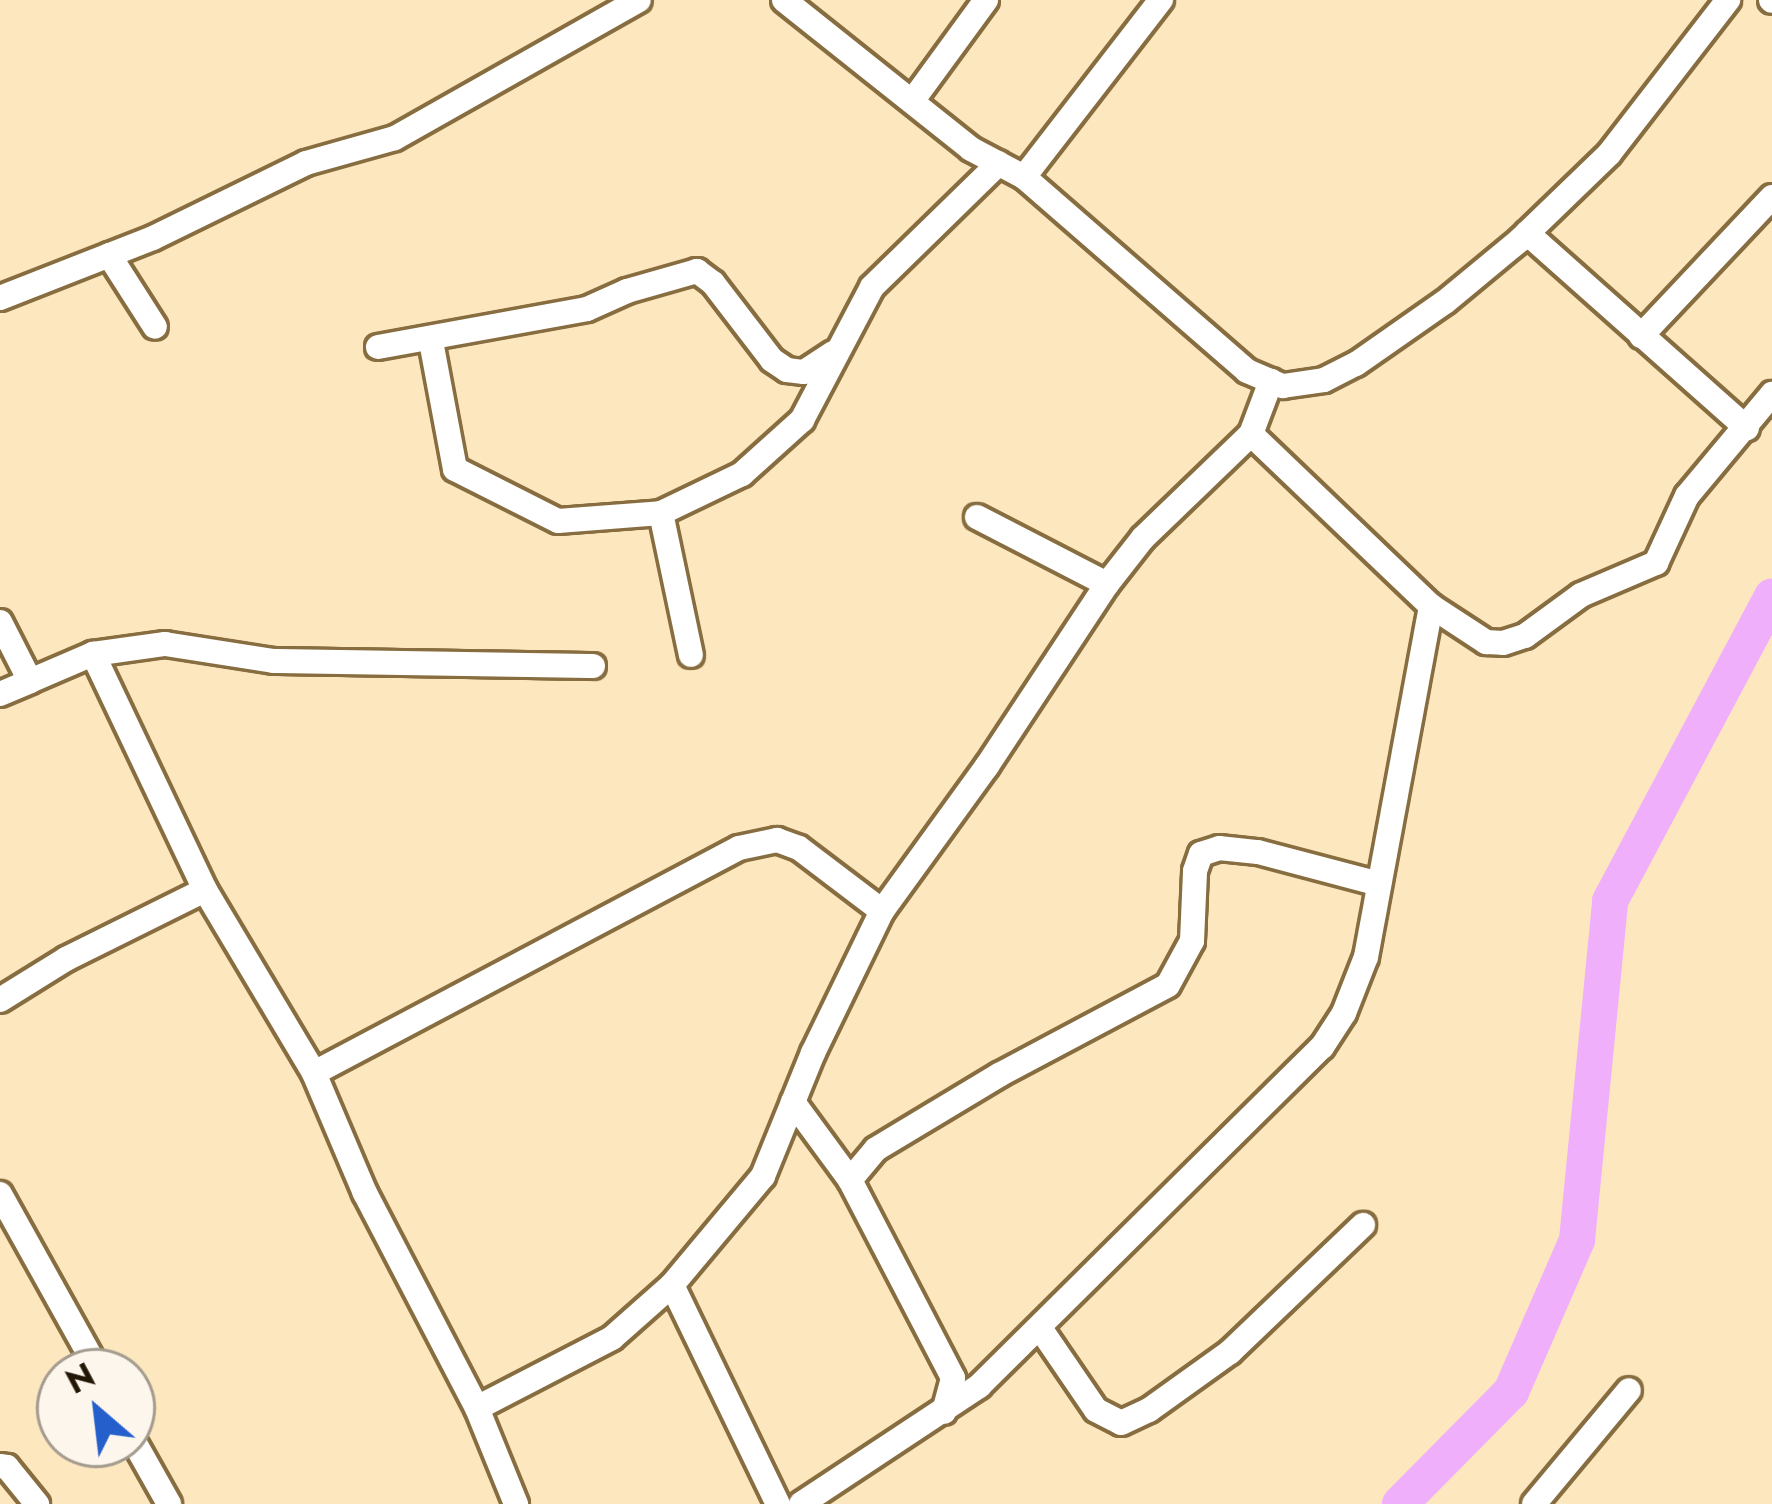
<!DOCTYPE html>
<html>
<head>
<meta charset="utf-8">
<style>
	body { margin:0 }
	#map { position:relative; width:1772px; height:1504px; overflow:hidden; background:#fde7bf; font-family:Jost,sans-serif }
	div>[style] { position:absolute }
	.river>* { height:36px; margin:-18px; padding:0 18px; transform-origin:18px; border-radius:18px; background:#efaffa }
	.roads { filter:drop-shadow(3px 0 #876d3f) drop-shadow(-3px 0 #876d3f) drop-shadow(0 3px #876d3f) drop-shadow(0 -3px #876d3f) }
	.minor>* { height:24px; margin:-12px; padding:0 12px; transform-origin:12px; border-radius:12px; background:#fff }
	span { translate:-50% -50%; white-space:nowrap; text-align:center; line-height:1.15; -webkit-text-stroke:9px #fcf6ec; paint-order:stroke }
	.north { position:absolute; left:36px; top:1348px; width:120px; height:120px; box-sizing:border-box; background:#fcf6ec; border:3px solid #a49d8f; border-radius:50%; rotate:332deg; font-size:33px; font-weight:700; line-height:48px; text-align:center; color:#211704 }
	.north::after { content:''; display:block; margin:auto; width:42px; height:54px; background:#255fcc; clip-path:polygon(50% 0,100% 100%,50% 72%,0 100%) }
</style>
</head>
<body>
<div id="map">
	<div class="river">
		<div style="left:1400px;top:1504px;width:158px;rotate:-45.3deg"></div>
		<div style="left:1511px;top:1392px;width:166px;rotate:-66.5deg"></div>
		<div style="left:1577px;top:1240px;width:341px;rotate:-84.4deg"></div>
		<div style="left:1610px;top:901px;width:345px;rotate:-62deg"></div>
	</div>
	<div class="roads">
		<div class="minor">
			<div style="left:784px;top:0;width:239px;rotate:38.5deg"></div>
			<div style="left:971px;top:149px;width:60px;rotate:27.8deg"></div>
			<div style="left:1024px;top:177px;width:296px;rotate:41deg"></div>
			<div style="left:1247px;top:371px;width:39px;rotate:23deg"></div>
			<div style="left:1283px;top:386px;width:41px;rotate:-8.3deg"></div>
			<div style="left:1324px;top:380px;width:36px;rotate:-27deg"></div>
			<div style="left:1356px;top:364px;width:108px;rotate:-34.9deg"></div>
			<div style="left:1445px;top:302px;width:97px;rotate:-39.6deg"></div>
			<div style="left:1520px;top:240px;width:124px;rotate:-44deg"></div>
			<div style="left:1609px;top:154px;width:195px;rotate:-52.3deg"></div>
			<div style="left:1771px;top:0;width:1px;rotate:45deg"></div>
			<div style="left:913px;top:100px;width:124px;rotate:-53.9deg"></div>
			<div style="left:1024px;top:177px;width:224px;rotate:-52.3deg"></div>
			<div style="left:1527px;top:233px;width:294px;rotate:41.6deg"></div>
			<div style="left:109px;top:255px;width:85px;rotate:57.4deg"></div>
			<div style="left:0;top:298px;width:164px;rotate:-21.4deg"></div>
			<div style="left:153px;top:238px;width:170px;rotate:-26.1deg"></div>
			<div style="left:306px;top:163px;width:92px;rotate:-15.7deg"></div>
			<div style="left:395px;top:138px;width:280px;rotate:-29.5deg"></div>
			<div style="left:1641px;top:336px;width:191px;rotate:-46.7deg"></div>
			<div style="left:431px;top:341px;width:130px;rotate:79.4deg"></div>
			<div style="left:455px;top:469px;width:115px;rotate:26.8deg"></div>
			<div style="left:558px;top:521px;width:103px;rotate:-4.4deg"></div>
			<div style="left:661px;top:513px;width:90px;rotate:-25.7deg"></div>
			<div style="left:742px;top:474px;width:81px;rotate:-42deg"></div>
			<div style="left:802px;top:420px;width:150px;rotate:-62.2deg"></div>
			<div style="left:872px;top:287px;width:177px;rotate:-44.3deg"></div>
			<div style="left:378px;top:347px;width:212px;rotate:-10.3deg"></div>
			<div style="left:587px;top:309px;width:44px;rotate:-24.2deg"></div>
			<div style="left:627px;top:291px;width:73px;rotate:-15.9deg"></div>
			<div style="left:697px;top:271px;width:20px;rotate:37deg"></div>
			<div style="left:713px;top:283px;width:97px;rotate:52.5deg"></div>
			<div style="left:772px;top:360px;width:18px;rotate:34deg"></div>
			<div style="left:787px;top:370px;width:17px;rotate:7deg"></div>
			<div style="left:804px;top:372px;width:35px;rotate:-33deg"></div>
			<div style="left:1251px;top:434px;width:249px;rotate:43.7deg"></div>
			<div style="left:1431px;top:606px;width:66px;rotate:33.2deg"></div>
			<div style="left:1486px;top:642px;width:17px;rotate:3deg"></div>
			<div style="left:1503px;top:643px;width:23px;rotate:-18deg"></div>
			<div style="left:1525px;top:636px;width:69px;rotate:-36.2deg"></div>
			<div style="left:1581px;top:595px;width:82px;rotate:-23.1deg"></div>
			<div style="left:1656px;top:563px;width:74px;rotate:-65.2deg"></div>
			<div style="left:1687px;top:496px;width:133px;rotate:-50.2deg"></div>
			<div style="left:661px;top:513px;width:145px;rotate:78.1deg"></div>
			<div style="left:977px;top:517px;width:146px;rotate:27.3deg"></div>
			<div style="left:0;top:622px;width:66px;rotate:63deg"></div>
			<div style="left:30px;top:681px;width:69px;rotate:-23.2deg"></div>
			<div style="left:93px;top:654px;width:73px;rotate:-7.9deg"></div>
			<div style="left:165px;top:644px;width:110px;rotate:8.9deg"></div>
			<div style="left:274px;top:661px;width:319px;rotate:0.9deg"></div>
			<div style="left:93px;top:654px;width:261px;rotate:64.6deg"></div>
			<div style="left:205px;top:890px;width:213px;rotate:59.2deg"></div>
			<div style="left:314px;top:1073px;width:130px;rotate:67deg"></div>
			<div style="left:365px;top:1193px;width:242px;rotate:62.5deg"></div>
			<div style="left:477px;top:1408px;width:104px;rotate:67.9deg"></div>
			<div style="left:0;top:694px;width:33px;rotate:-23deg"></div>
			<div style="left:0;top:1000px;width:78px;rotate:-31.8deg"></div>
			<div style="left:66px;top:959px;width:155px;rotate:-26.4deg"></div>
			<div style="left:314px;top:1073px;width:481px;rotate:-27.9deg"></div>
			<div style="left:739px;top:848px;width:39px;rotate:-12deg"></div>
			<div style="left:777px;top:840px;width:23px;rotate:20deg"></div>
			<div style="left:799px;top:848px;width:104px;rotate:37.2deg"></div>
			<div style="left:793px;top:1102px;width:97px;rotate:53.8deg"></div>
			<div style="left:850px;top:1180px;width:223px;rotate:62.5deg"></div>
			<div style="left:953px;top:1378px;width:35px;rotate:105deg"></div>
			<div style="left:850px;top:1180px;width:40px;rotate:-50deg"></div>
			<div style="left:876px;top:1149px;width:144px;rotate:-31deg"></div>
			<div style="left:999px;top:1075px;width:191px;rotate:-28deg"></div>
			<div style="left:1168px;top:985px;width:50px;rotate:-61.4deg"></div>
			<div style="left:1192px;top:941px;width:70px;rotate:-87.5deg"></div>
			<div style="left:1195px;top:871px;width:18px;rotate:-71deg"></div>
			<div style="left:1201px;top:854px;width:19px;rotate:-18deg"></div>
			<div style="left:1219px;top:848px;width:39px;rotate:6deg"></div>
			<div style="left:1258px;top:852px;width:125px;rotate:14.8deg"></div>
			<div style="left:0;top:1194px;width:204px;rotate:60.9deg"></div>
			<div style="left:672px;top:1285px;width:243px;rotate:64.2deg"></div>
			<div style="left:1040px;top:1328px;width:99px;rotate:55.7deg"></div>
			<div style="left:1096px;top:1410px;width:28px;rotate:27deg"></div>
			<div style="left:1121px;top:1423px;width:31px;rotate:-25deg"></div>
			<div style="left:1149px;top:1410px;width:100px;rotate:-35.6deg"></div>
			<div style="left:1230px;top:1352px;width:184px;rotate:-43.7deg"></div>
			<div style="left:477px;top:1408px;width:152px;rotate:-27.4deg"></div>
			<div style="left:612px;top:1338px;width:80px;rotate:-41.5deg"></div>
			<div style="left:672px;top:1285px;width:142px;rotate:-50.1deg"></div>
			<div style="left:763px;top:1176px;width:133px;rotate:-67.9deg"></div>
			<div style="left:813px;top:1053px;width:158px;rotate:-64.1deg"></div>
			<div style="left:882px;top:911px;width:179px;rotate:-54.1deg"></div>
			<div style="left:987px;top:766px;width:218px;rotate:-56.6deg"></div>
			<div style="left:1107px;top:584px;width:58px;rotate:-52deg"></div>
			<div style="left:1143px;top:538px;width:150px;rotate:-43.9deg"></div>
			<div style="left:1251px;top:434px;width:57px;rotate:-69.3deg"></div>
			<div style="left:132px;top:1438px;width:76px;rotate:60.7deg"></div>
			<div style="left:0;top:1466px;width:7px;rotate:8deg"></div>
			<div style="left:7px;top:1467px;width:48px;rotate:51deg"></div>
			<div style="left:801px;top:1504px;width:214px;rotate:-33.5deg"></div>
			<div style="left:979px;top:1386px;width:482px;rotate:-44.7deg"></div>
			<div style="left:1322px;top:1047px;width:40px;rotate:-57.1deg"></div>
			<div style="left:1344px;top:1013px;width:60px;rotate:-68.6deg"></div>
			<div style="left:1366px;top:957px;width:357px;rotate:-79.5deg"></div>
			<div style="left:1534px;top:1504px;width:148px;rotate:-50.2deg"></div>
		</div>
	</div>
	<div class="north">N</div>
</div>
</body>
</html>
